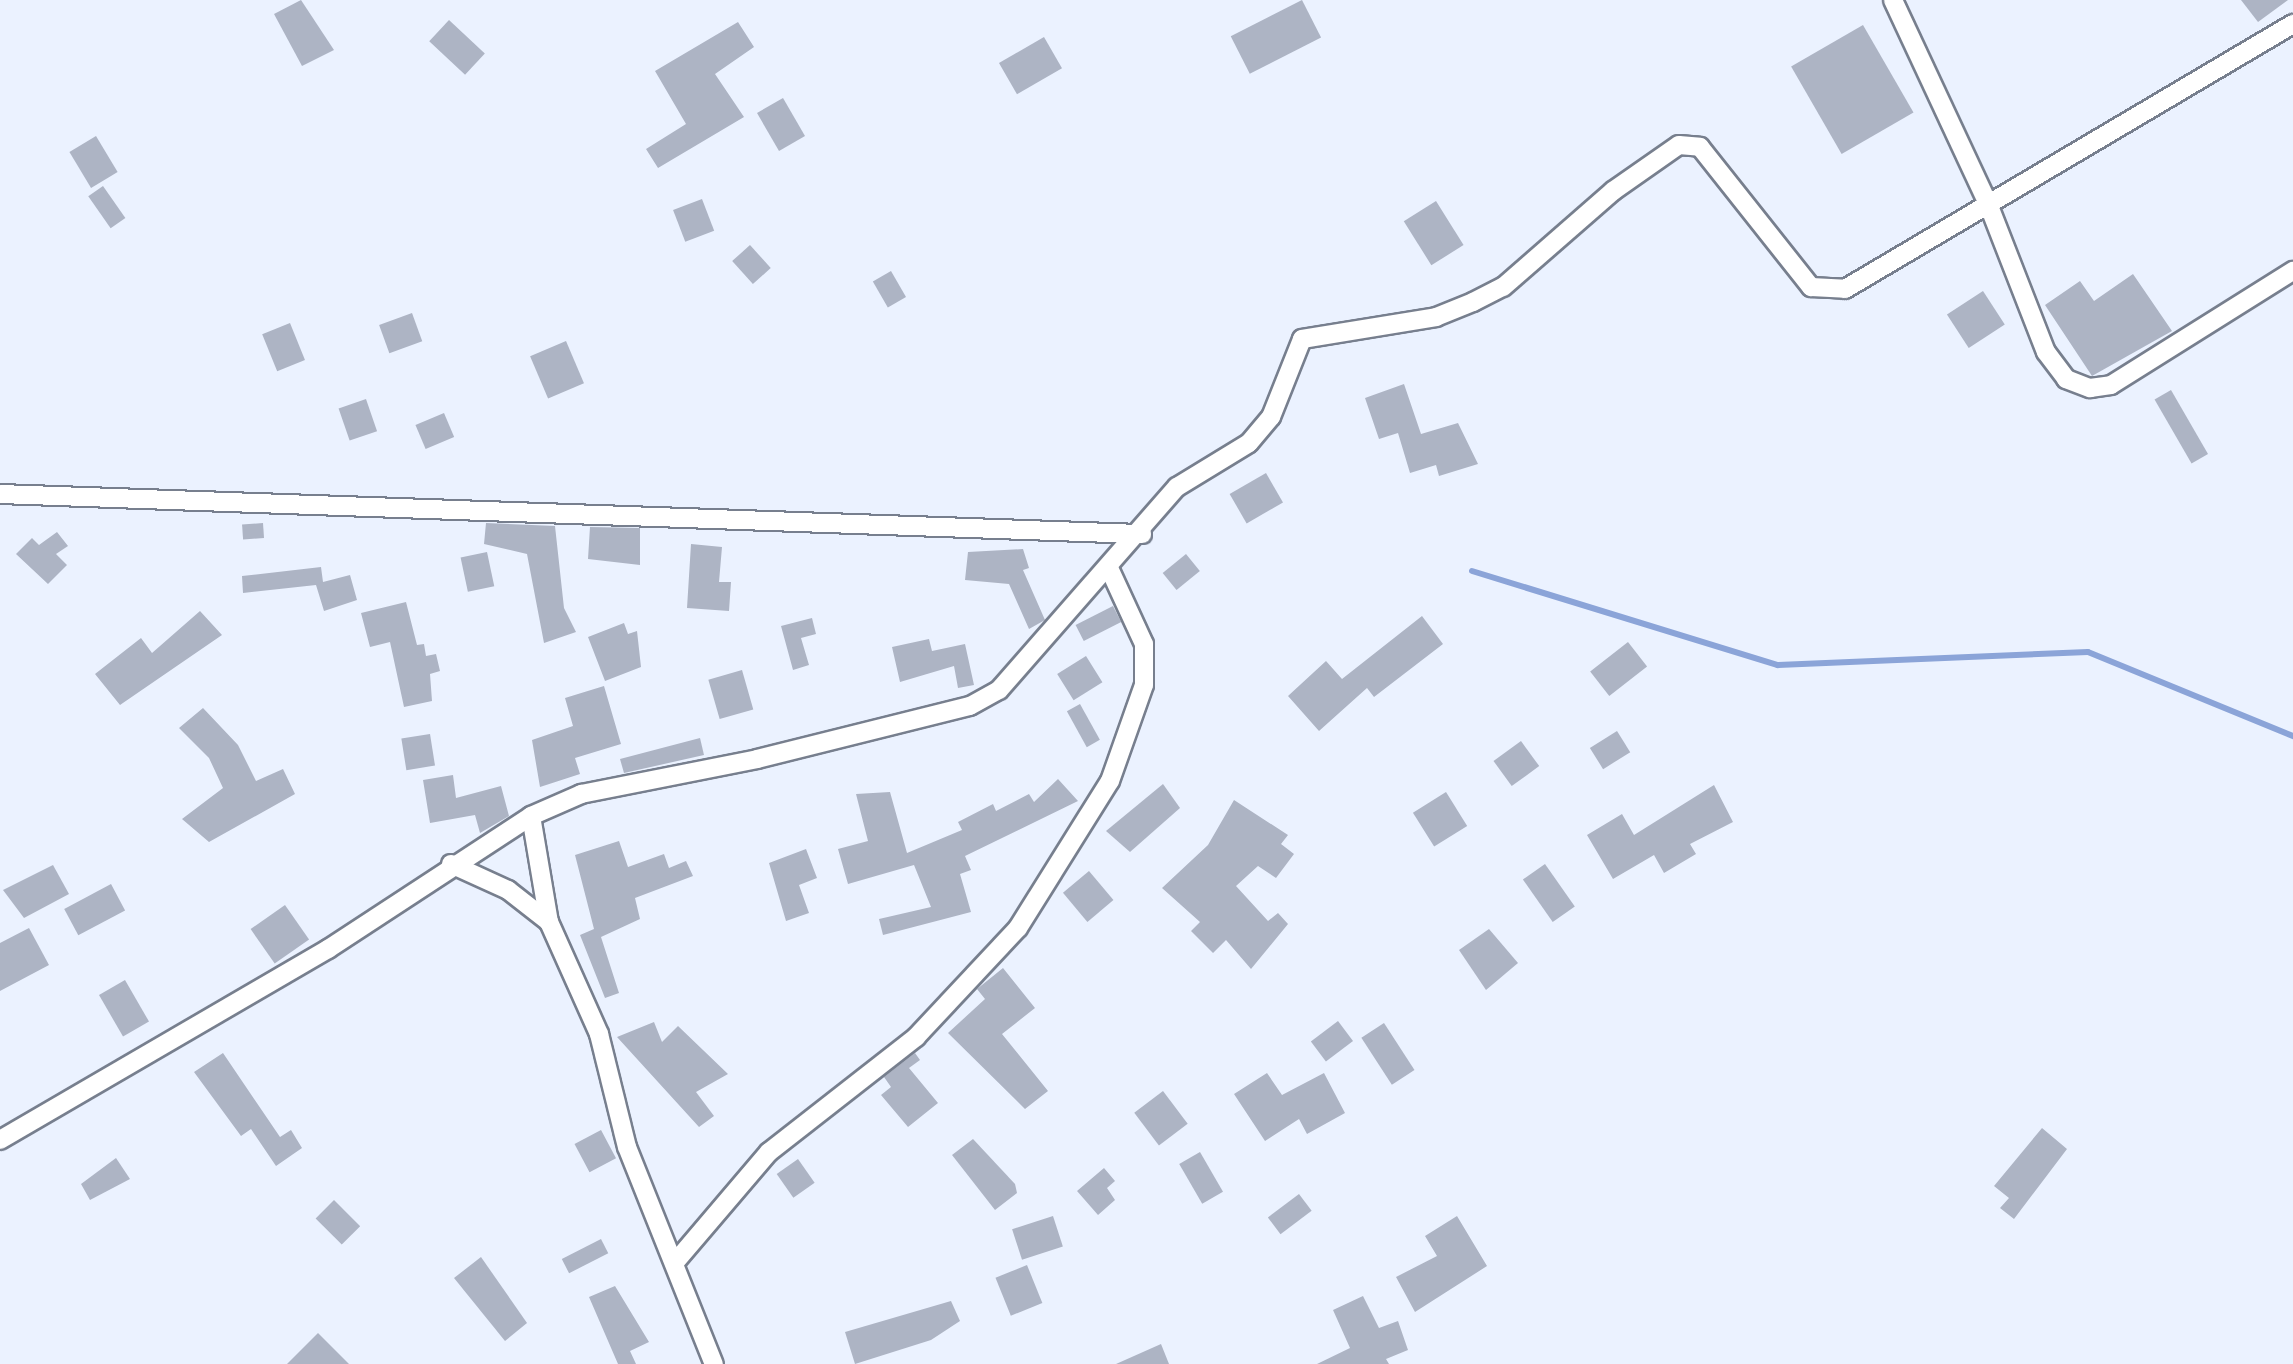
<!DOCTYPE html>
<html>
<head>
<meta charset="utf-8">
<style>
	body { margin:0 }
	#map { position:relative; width:2293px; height:1364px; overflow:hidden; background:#ebf2ff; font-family:Helvetica,sans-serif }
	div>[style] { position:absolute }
	.stream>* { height:6px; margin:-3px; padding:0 3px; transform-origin:3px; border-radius:3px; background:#8ba4d8 }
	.building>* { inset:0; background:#adb4c4; transform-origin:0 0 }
	.roads { filter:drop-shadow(2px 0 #777f8e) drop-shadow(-2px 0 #777f8e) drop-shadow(0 2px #777f8e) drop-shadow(0 -2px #777f8e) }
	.minor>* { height:18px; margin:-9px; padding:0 9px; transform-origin:9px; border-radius:9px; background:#fff }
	span { translate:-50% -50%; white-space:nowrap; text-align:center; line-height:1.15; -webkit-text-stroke:7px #fff; paint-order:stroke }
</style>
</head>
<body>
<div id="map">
	<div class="stream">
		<div style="left:1472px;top:571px;width:320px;rotate:17.1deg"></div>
		<div style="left:1778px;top:665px;width:310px;rotate:-2.4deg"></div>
		<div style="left:2088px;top:652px;width:222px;rotate:22.3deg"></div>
	</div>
	<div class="building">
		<div style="clip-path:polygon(301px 0,334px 50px,302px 66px,274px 14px)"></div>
		<div style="left:1302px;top:0;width:42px;height:80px;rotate:63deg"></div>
		<div style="clip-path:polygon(2241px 0,2288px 0,2258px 22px)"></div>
		<div style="left:449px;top:20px;width:49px;height:29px;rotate:43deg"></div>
		<div style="clip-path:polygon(738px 22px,754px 47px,715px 74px,744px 117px,658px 168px,646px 149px,686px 124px,655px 71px)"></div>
		<div style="left:1863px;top:25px;width:101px;height:83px;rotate:60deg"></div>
		<div style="left:1044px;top:37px;width:36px;height:52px;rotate:60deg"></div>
		<div style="left:783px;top:98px;width:44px;height:30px;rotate:60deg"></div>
		<div style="left:96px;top:136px;width:42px;height:31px;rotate:59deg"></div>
		<div style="left:103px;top:186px;width:39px;height:18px;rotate:55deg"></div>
		<div style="left:702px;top:199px;width:34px;height:31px;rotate:69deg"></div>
		<div style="left:1436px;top:201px;width:52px;height:38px;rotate:58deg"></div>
		<div style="left:750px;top:245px;width:31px;height:24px;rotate:48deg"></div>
		<div style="left:891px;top:271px;width:30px;height:21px;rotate:60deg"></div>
		<div style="clip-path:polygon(2133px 274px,2172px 331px,2092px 376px,2045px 305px,2080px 281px,2094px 301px)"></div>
		<div style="left:1983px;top:291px;width:40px;height:43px;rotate:57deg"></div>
		<div style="left:412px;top:313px;width:30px;height:35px;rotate:70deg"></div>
		<div style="left:290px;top:323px;width:40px;height:30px;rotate:68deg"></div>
		<div style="left:566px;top:341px;width:46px;height:39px;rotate:67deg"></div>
		<div style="clip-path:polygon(1404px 384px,1421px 434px,1458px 423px,1478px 464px,1439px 476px,1436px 465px,1410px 473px,1398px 433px,1379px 439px,1365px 398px)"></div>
		<div style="left:2171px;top:390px;width:74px;height:19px;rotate:60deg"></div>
		<div style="left:366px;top:399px;width:34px;height:29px;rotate:71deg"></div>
		<div style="left:444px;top:413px;width:26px;height:31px;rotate:67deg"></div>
		<div style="left:1266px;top:473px;width:34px;height:42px;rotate:60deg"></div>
		<div style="left:263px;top:523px;width:15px;height:21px;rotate:86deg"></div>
		<div style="clip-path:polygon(486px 523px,555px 526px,564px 608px,576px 632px,544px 643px,527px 554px,484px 544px)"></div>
		<div style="clip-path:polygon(590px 527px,640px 528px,640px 565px,588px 559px)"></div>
		<div style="clip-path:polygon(57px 532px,68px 546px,56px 554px,67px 565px,48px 584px,16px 554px,32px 538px,39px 545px)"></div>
		<div style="clip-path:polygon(691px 544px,722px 547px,719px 582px,731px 582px,729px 611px,687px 608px)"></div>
		<div style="clip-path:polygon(1023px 549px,1029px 568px,1023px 570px,1045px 620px,1029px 629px,1009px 584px,965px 580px,968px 552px)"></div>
		<div style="left:487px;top:552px;width:35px;height:27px;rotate:78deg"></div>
		<div style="left:1186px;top:554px;width:22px;height:30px;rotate:51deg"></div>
		<div style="clip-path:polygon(321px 567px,323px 582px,350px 575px,357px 600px,324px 611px,316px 585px,243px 593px,242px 576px)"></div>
		<div style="clip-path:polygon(406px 602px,417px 645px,424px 644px,426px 656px,436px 654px,440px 671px,430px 674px,432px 701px,404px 707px,390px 642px,370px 647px,361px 613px)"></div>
		<div style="left:1113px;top:606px;width:18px;height:42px;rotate:63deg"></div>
		<div style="clip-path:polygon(200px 611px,222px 635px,120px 705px,95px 674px,141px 638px,152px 653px)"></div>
		<div style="clip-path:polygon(1422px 616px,1443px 644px,1374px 697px,1367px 688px,1319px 731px,1288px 696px,1326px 661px,1342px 679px)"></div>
		<div style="clip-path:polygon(812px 618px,816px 634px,801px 638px,809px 665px,793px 670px,781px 626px)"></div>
		<div style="clip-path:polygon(624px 623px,628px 634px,637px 631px,641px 667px,605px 681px,588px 637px)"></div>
		<div style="clip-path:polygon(929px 639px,932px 651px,965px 644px,974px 685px,958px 688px,954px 666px,900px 682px,892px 647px)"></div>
		<div style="left:1628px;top:642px;width:31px;height:48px;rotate:52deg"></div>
		<div style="left:1086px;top:656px;width:31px;height:34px;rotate:58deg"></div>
		<div style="left:742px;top:670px;width:41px;height:35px;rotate:74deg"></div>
		<div style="clip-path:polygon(604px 686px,621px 744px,575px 758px,580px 774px,540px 787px,532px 740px,573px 726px,565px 698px)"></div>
		<div style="left:1080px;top:704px;width:41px;height:15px;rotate:61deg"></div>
		<div style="clip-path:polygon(203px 708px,238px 745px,256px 781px,283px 769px,295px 794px,209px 842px,182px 819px,223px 788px,209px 758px,179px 728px)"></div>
		<div style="left:1617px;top:731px;width:25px;height:32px;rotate:58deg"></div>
		<div style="left:430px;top:734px;width:32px;height:29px;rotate:81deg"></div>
		<div style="clip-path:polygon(700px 738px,704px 755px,624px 773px,620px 759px)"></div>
		<div style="left:1521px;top:741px;width:31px;height:34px;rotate:54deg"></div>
		<div style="clip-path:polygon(453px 775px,456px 798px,501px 786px,509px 816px,480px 833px,475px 815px,430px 823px,423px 780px)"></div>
		<div style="clip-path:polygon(1058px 779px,1078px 801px,965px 856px,971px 870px,960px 874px,971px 912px,883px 935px,879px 919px,931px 907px,914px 865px,848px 884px,838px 849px,868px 841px,856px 794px,890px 792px,907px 853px,962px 830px,958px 822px,993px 804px,996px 811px,1029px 794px,1034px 802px)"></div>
		<div style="clip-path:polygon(1163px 784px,1180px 808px,1130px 852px,1106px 831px)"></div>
		<div style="clip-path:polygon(1714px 785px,1733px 822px,1690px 844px,1696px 854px,1664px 873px,1654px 855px,1613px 879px,1587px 835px,1622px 814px,1634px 835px)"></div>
		<div style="left:1446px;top:792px;width:40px;height:39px;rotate:58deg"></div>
		<div style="clip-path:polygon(1234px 800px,1288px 835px,1281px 844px,1294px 854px,1276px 878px,1258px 866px,1236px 886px,1268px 921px,1278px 913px,1288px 924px,1251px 969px,1226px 940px,1213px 953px,1191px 931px,1200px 922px,1162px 888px,1208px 845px)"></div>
		<div style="clip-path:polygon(619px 841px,628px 867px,664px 854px,669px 868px,686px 861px,693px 876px,635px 898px,640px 919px,601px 937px,619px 993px,605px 998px,580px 935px,594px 929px,575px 855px)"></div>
		<div style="clip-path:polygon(806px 849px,817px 878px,799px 885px,809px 913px,786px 921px,769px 863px)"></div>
		<div style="left:1545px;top:864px;width:52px;height:27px;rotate:55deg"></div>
		<div style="clip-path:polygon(53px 865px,69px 894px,24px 918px,3px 890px)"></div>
		<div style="left:1089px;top:871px;width:38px;height:34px;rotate:50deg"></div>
		<div style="left:111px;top:884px;width:30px;height:53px;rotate:62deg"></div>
		<div style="left:285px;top:905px;width:42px;height:42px;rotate:55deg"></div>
		<div style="clip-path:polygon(29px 928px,49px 965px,0 991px,0 943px)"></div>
		<div style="clip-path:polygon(1489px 929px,1518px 963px,1486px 990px,1459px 950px)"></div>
		<div style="clip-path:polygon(1003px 968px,1035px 1008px,1002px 1034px,1048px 1091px,1025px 1109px,948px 1033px,985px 999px,977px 989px)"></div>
		<div style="left:125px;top:980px;width:48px;height:30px;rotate:60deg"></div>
		<div style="left:1338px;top:1021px;width:25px;height:34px;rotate:53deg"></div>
		<div style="clip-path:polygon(654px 1022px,662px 1042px,678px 1026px,728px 1074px,696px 1092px,714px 1116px,699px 1127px,617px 1037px)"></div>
		<div style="left:1384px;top:1023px;width:56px;height:27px;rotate:57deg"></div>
		<div style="clip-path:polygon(223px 1053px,280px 1137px,291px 1130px,302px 1148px,276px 1166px,251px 1129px,241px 1136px,194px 1072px)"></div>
		<div style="clip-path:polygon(915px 1053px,920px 1060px,909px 1068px,938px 1103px,908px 1127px,881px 1095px,891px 1087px,884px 1077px)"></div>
		<div style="clip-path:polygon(1267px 1073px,1282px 1095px,1324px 1073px,1345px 1113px,1307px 1134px,1299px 1119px,1265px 1141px,1234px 1094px)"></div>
		<div style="left:1163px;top:1091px;width:41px;height:36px;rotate:53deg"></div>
		<div style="clip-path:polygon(2042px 1128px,2067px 1149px,2014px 1219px,2000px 1208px,2009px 1198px,1994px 1186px)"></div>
		<div style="left:601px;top:1130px;width:32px;height:30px;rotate:62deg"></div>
		<div style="clip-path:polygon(973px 1139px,1015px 1184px,1017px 1193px,995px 1210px,952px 1155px)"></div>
		<div style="left:1200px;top:1152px;width:46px;height:24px;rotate:60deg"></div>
		<div style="clip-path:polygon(116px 1158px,130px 1179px,90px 1200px,81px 1184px)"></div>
		<div style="left:798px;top:1159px;width:29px;height:26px;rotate:55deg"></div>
		<div style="clip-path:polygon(1104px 1168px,1115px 1181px,1107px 1188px,1115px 1200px,1098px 1215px,1077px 1191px)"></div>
		<div style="left:1299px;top:1194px;width:21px;height:39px;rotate:53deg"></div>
		<div style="left:334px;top:1200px;width:37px;height:26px;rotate:45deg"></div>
		<div style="left:1053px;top:1216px;width:32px;height:43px;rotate:72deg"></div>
		<div style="clip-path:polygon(1457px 1216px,1487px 1266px,1415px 1312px,1396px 1277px,1437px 1256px,1425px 1236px)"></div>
		<div style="left:601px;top:1239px;width:16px;height:44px;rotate:63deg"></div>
		<div style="clip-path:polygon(481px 1257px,527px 1323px,505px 1341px,454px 1278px)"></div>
		<div style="left:1027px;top:1265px;width:41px;height:34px;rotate:68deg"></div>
		<div style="clip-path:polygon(615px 1286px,649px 1342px,630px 1351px,636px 1364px,618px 1364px,589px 1297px)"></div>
		<div style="clip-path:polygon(1363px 1296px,1379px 1328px,1398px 1321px,1408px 1350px,1386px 1359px,1389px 1364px,1317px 1364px,1350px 1348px,1333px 1310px)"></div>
		<div style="clip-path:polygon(951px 1301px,960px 1321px,931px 1340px,855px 1364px,845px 1332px)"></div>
		<div style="clip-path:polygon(318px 1333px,349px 1364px,287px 1364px)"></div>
		<div style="clip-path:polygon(1161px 1344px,1169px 1364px,1116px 1364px)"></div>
	</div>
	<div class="roads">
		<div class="minor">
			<div style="left:1893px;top:0;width:227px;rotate:65deg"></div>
			<div style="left:1989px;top:206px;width:157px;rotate:68.7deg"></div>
			<div style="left:2046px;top:352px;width:34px;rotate:53deg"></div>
			<div style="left:2066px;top:379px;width:26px;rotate:21deg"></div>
			<div style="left:2090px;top:388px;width:21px;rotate:-8deg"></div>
			<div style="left:2111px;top:385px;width:215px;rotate:-32.1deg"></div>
			<div style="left:0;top:494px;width:1143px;rotate:2.01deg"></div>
			<div style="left:531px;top:816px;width:108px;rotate:80.4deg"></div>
			<div style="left:549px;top:922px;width:123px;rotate:65.9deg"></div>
			<div style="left:599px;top:1034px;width:116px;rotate:76.1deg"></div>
			<div style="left:627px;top:1147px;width:234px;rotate:68.2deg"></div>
			<div style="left:451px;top:864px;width:63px;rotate:24.5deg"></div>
			<div style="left:508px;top:890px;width:52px;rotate:38deg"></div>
			<div style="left:0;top:1140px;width:380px;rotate:-30.2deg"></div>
			<div style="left:328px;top:949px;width:243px;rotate:-33.2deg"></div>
			<div style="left:531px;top:816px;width:55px;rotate:-23.7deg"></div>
			<div style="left:581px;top:794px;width:179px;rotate:-11.2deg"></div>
			<div style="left:757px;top:759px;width:219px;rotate:-14deg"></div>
			<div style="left:970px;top:706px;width:33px;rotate:-29deg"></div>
			<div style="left:999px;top:690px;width:270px;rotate:-48.8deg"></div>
			<div style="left:1177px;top:487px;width:84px;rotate:-31.4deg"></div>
			<div style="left:1249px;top:443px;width:34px;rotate:-50deg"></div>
			<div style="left:1271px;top:417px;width:84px;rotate:-68.3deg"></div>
			<div style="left:1302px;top:339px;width:136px;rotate:-9.3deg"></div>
			<div style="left:1436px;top:317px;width:40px;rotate:-22deg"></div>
			<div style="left:1473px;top:302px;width:34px;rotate:-27deg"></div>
			<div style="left:1503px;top:287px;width:146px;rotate:-41.1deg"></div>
			<div style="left:1613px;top:191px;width:80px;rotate:-34.9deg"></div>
			<div style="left:1679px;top:145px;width:21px;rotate:5deg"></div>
			<div style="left:1700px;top:147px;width:179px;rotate:51.6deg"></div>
			<div style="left:1811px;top:287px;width:34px;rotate:3deg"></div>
			<div style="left:1845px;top:289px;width:521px;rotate:-30.61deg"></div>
			<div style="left:677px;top:1260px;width:142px;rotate:-49.6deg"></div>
			<div style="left:769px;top:1152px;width:187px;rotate:-38deg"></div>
			<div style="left:916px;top:1037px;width:149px;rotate:-46.9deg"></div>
			<div style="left:1018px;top:928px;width:173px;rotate:-58deg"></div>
			<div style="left:1110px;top:781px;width:102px;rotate:-70.5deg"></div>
			<div style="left:1144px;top:685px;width:41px;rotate:-90deg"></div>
			<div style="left:1144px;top:644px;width:81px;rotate:-114.7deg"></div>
		</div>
	</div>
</div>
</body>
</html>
